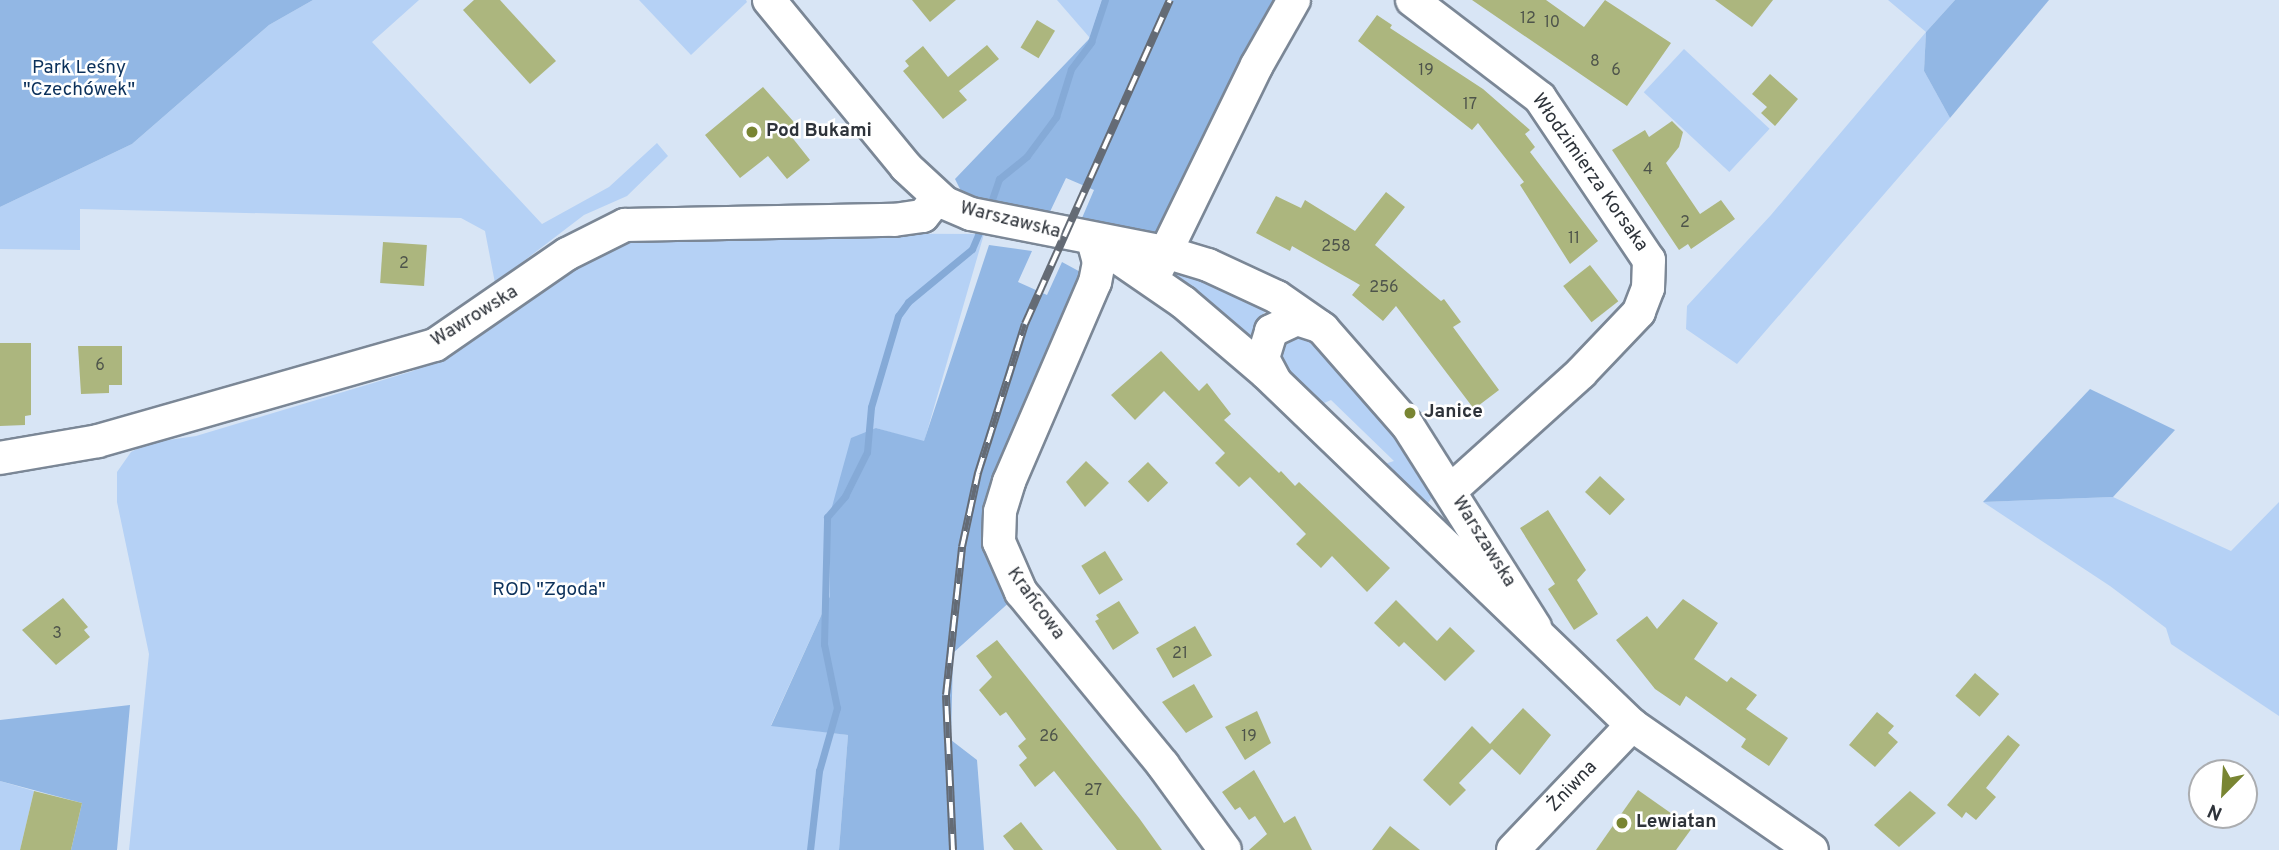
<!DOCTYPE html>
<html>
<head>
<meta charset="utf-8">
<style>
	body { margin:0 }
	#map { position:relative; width:2279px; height:850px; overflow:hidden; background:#d8e5f5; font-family:Overpass,sans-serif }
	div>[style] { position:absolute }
	.green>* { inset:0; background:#b5d1f5; transform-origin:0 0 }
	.forest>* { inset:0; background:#92b7e4 }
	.stream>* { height:7px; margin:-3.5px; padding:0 3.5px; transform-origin:3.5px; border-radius:3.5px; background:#85aad7 }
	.building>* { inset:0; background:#acb67e; transform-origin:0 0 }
	.roads { filter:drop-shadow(2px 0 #7b8796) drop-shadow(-2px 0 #7b8796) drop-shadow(0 2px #7b8796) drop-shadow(0 -2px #7b8796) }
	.minor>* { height:32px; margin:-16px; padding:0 16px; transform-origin:16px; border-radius:16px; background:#fff }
	.rail>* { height:8px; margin-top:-4px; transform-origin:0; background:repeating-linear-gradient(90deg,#fff 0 16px,#646b75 0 32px); box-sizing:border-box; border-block:2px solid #646b75 }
	.dots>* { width:19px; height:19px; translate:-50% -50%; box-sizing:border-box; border:4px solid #fff; border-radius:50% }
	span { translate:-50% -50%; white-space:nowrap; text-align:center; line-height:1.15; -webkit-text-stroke:5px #fff; paint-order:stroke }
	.number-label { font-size:16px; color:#4e544b }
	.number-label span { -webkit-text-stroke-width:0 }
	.park-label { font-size:19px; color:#0c315b }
	.poi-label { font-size:19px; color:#2e333a; font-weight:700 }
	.left { translate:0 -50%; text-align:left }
	.street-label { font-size:19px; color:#2e333a }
	.north { position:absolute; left:2188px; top:759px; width:70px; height:70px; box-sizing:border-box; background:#fff; border:2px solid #abadb0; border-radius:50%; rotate:204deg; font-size:19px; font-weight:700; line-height:28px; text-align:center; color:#2e333a }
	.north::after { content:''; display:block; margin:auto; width:24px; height:32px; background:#798532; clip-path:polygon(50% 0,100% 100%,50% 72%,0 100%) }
</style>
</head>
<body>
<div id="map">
	<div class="green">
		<div style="clip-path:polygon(313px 0,419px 0,372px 42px,542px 224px,609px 187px,657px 143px,668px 156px,627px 196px,584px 215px,495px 283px,485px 231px,461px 218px,80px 209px,80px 250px,0 249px,0 207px,132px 144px,269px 25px)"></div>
		<div style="clip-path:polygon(639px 0,746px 0,747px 2px,691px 55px)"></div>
		<div style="clip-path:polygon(1057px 0,1102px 0,1090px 38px)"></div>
		<div style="clip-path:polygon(1888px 0,1955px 0,1926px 32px,1924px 71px,1950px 118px,1737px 364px,1686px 329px,1687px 306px,1771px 215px,1926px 32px)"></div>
		<div style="left:1684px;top:49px;width:117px;height:59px;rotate:43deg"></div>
		<div style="clip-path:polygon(635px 233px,984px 234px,924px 442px,876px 428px,830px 514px,830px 596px,771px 725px,848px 735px,839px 850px,129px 850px,149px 654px,117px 502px,117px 472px,131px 452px,148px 443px,196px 436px,413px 371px)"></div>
		<div style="clip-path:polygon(1169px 265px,1269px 308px,1258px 319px,1250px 342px,1165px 275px)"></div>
		<div style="clip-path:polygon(1304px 332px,1369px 391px,1434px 495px,1428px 503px,1417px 505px,1375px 467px,1394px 461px,1331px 400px,1313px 408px,1279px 359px,1284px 339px)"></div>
		<div style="clip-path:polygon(2113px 497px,2231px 551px,2279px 502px,2279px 716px,2171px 644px,2166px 628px,2110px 586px,1983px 502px)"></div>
		<div style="clip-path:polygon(0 781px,34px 791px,20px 850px,0 850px)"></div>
	</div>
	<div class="forest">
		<div style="clip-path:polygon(0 0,313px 0,269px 25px,132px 144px,0 207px)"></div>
		<div style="clip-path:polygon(1102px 0,1283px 0,1159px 235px,1079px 225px,1094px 190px,1066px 178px,1047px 218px,966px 201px,955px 179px,1090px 38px)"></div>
		<div style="clip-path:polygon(1955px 0,2049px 0,1950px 118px,1924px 71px,1926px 32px)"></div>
		<div style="clip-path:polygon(989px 245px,1032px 251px,1018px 282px,1047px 295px,1062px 262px,1086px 275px,1001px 481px,1013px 599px,953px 653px,951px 740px,977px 760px,984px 850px,839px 850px,848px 735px,771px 726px,830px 596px,830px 514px,851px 438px,876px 428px,924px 441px)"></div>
		<div style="clip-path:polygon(2090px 389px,2175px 430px,2113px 497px,1983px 502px)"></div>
		<div style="clip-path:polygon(130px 705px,117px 850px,71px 850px,82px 803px,0 781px,0 720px)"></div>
	</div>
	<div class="stream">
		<div style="left:988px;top:211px;width:34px;rotate:-71deg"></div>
		<div style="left:999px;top:179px;width:36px;rotate:-39deg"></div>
		<div style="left:1027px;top:156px;width:49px;rotate:-53.4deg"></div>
		<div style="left:1056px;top:117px;width:50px;rotate:-72.6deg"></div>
		<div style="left:1071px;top:69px;width:34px;rotate:-53deg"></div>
		<div style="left:1091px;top:42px;width:44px;rotate:-71.6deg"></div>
		<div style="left:810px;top:850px;width:80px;rotate:-83.5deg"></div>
		<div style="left:819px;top:771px;width:66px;rotate:-74.1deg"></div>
		<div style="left:837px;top:708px;width:65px;rotate:-101.5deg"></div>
		<div style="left:824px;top:644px;width:127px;rotate:-88.6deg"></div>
		<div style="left:827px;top:517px;width:28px;rotate:-49deg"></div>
		<div style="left:845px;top:496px;width:49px;rotate:-63.4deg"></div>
		<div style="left:867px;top:452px;width:45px;rotate:-84.9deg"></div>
		<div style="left:871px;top:407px;width:95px;rotate:-73.5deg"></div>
		<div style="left:898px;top:316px;width:17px;rotate:-54deg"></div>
		<div style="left:908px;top:302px;width:83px;rotate:-39.6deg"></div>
		<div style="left:972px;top:249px;width:26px;rotate:-67deg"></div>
	</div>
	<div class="building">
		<div style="clip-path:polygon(474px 0,500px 0,556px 61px,530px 84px,463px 10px)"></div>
		<div style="clip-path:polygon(912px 0,956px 0,930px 22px)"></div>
		<div style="clip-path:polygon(1472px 0,1546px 0,1584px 27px,1605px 0,1671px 43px,1627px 106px)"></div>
		<div style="clip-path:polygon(1715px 0,1773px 0,1752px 27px)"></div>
		<div style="clip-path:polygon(1377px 15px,1392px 25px,1390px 28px,1483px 89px,1530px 130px,1525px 134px,1535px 147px,1530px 152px,1598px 241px,1570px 264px,1520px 185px,1524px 182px,1478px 123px,1472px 130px,1358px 41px)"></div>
		<div style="left:1037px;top:20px;width:21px;height:32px;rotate:31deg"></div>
		<div style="clip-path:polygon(987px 45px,999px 59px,959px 91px,967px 100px,943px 119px,903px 71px,909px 66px,905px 61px,923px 46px,948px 77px)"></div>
		<div style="clip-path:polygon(1770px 74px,1798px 99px,1775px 126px,1761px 113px,1767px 107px,1752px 94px)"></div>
		<div style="clip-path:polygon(763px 87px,800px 129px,791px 136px,810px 160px,787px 179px,768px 156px,740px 178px,705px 135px)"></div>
		<div style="clip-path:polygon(1672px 121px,1683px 132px,1679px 147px,1666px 163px,1673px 174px,1700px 214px,1721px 200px,1735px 219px,1691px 249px,1688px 244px,1679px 250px,1612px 150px,1645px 130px,1649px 137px)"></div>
		<div style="clip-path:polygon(1386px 192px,1405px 207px,1375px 245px,1441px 301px,1444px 299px,1461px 322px,1453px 327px,1499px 390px,1474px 409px,1396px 306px,1383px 321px,1352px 295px,1360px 285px,1292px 246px,1290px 251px,1256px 233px,1276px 196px,1301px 208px,1305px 200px,1355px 231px)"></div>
		<div style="left:383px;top:242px;width:44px;height:41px;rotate:4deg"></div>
		<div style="left:1590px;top:265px;width:46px;height:34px;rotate:52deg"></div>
		<div style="clip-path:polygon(0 343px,31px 343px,31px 415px,25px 416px,25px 425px,0 426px)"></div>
		<div style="clip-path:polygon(78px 346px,122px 346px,122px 385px,109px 385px,109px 393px,81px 394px)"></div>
		<div style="clip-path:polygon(1161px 351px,1199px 391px,1207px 383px,1231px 414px,1224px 420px,1279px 473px,1281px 471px,1295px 486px,1299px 482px,1390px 568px,1367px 592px,1332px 556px,1321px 568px,1296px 544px,1306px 534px,1250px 477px,1239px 487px,1215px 463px,1225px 453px,1164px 391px,1135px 420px,1111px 395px)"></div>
		<div style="clip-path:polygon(1086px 461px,1109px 483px,1085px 507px,1066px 482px)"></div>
		<div style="left:1148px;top:462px;width:29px;height:28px;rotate:46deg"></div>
		<div style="left:1600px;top:476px;width:34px;height:22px;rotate:43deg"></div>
		<div style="clip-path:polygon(1548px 510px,1586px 570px,1577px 580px,1598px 614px,1574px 630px,1548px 589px,1555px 584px,1520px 528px)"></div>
		<div style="left:1105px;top:551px;width:34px;height:28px;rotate:58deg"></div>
		<div style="clip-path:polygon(63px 598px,88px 627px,84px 630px,90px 637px,56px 665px,22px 630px)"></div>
		<div style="clip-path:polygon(1683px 599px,1718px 623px,1694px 659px,1727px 682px,1731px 677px,1757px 695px,1746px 709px,1788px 738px,1769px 766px,1741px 747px,1746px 739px,1686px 696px,1680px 706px,1655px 689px,1616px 640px,1647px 616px,1657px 629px)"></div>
		<div style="clip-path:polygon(1396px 600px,1437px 641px,1450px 627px,1475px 651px,1445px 681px,1404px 642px,1399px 647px,1374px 623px)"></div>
		<div style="clip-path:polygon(1119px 601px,1139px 633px,1113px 650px,1095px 621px,1099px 619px,1096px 615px)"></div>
		<div style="left:1195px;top:626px;width:34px;height:45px;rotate:60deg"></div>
		<div style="clip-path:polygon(997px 640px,1139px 818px,1162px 850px,1117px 850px,1054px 771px,1035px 787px,1019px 765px,1027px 758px,1018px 746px,1026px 739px,1006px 712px,1000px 716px,979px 690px,992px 677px,976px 656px)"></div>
		<div style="left:1975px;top:673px;width:32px;height:30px;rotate:41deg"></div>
		<div style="clip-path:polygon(1194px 684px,1213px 717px,1186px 733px,1162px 702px)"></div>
		<div style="clip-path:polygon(1523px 708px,1551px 735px,1520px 775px,1492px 749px,1459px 783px,1466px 790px,1450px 806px,1423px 780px,1472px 726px,1490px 744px)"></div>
		<div style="clip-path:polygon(1257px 711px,1271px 743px,1245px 760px,1225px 727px)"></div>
		<div style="clip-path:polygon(1877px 712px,1894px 726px,1888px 733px,1898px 742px,1875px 767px,1849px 745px)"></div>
		<div style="clip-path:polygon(2008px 735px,2020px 745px,1986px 788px,1996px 797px,1976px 820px,1966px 812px,1962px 818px,1947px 805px)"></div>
		<div style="clip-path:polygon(1254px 770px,1284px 823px,1295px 816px,1312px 850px,1249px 850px,1267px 834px,1255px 816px,1249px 820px,1240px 807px,1235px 810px,1222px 792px)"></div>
		<div style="clip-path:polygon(1638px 790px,1692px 828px,1676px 850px,1596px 850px)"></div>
		<div style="clip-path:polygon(34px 791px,82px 803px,71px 850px,20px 850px)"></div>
		<div style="clip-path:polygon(1910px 791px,1936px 813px,1899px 847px,1874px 825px)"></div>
		<div style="clip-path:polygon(1021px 822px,1043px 850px,1014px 850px,1003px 836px)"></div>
		<div style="clip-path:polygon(1390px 826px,1420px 850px,1372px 850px)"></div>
	</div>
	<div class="roads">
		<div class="minor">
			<div style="left:769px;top:0;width:216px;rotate:50.6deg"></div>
			<div style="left:906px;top:167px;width:53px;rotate:42.7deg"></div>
			<div style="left:945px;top:203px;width:28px;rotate:23deg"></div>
			<div style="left:971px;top:214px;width:198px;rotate:11.1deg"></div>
			<div style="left:1165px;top:252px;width:45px;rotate:16.8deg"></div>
			<div style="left:1208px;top:265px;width:76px;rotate:24.9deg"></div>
			<div style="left:1277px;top:297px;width:56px;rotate:34.8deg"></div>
			<div style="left:1323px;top:329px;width:129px;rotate:48.8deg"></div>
			<div style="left:1408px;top:426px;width:238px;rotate:57.7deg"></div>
			<div style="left:1412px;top:0;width:161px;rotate:37.4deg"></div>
			<div style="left:1540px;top:98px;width:195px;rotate:56.1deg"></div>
			<div style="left:1649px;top:260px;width:28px;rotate:92deg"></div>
			<div style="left:1648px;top:288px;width:26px;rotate:111deg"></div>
			<div style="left:1639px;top:312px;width:84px;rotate:133.6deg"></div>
			<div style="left:1581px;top:373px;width:175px;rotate:138deg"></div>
			<div style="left:1093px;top:240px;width:23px;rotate:75deg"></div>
			<div style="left:1099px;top:262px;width:20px;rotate:101deg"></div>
			<div style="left:1095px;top:282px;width:218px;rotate:113.3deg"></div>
			<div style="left:1009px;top:482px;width:31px;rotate:107deg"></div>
			<div style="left:1000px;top:512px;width:30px;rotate:92deg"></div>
			<div style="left:999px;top:542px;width:55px;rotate:66.3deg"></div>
			<div style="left:1021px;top:592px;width:224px;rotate:50.6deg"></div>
			<div style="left:1163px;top:765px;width:105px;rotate:53.9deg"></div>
			<div style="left:1100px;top:245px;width:101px;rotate:34.5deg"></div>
			<div style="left:1183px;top:302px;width:109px;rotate:40.5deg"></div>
			<div style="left:1266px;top:373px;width:508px;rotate:43.88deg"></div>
			<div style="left:1632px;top:725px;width:219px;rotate:34.8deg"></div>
			<div style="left:1157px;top:270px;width:228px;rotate:-64deg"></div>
			<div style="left:1257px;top:65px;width:75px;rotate:-60.4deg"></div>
			<div style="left:1275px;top:381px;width:26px;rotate:-118deg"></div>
			<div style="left:1263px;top:358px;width:28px;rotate:-73deg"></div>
			<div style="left:1271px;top:331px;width:29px;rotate:-25deg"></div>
			<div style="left:1297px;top:319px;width:23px;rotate:18deg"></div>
			<div style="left:0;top:458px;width:99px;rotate:-9.8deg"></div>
			<div style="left:98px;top:441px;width:350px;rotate:-15.9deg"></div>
			<div style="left:435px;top:345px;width:160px;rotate:-34.6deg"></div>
			<div style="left:567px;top:254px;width:65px;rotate:-26.6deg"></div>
			<div style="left:625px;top:225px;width:269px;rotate:-1.1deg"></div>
			<div style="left:894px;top:220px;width:29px;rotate:-8deg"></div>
			<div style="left:923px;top:216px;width:23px;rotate:-52deg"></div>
			<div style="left:1513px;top:850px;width:173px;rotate:-46.4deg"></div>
		</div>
	</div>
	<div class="rail">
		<div style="left:953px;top:850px;width:155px;rotate:-92.6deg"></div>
		<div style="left:946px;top:695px;width:149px;rotate:-83.8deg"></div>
		<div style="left:962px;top:547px;width:76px;rotate:-77.8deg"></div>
		<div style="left:978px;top:473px;width:156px;rotate:-72.5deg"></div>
		<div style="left:1025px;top:324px;width:355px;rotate:-65.9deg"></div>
	</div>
	<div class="dots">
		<div style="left:752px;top:132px;background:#798532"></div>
		<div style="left:1410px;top:413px;background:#798532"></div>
		<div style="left:1622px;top:823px;background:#798532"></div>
	</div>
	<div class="number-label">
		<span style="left:1528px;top:19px">12</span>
		<span style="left:1552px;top:23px">10</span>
		<span style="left:1595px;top:62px">8</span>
		<span style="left:1426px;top:71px">19</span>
		<span style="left:1616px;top:71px">6</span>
		<span style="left:1470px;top:105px">17</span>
		<span style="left:1648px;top:170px">4</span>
		<span style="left:1685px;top:223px">2</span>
		<span style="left:1574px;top:239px">11</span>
		<span style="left:1336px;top:247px">258</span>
		<span style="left:404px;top:264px">2</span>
		<span style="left:1384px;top:288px">256</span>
		<span style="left:100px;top:366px">6</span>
		<span style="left:57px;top:634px">3</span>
		<span style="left:1180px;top:654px">21</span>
		<span style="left:1049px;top:737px">26</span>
		<span style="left:1249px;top:737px">19</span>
		<span style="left:1093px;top:791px">27</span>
	</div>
	<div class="park-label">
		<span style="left:79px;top:80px">Park Leśny<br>"Czechówek"</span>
		<span style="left:549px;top:591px">ROD "Zgoda"</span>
	</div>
	<div class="poi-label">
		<span class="left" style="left:766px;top:132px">Pod Bukami</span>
		<span class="left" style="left:1424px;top:413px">Janice</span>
		<span class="left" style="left:1636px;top:823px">Lewiatan</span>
	</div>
	<div class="street-label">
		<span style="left:1589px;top:173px;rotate:55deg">Włodzimierza Korsaka</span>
		<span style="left:1010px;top:221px;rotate:14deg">Warszawska</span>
		<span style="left:475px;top:317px;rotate:-32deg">Wawrowska</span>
		<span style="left:1483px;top:542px;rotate:58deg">Warszawska</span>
		<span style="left:1035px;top:604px;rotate:54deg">Krańcowa</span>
		<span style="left:1573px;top:787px;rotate:-46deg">Żniwna</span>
	</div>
	<div class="north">N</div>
</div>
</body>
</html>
